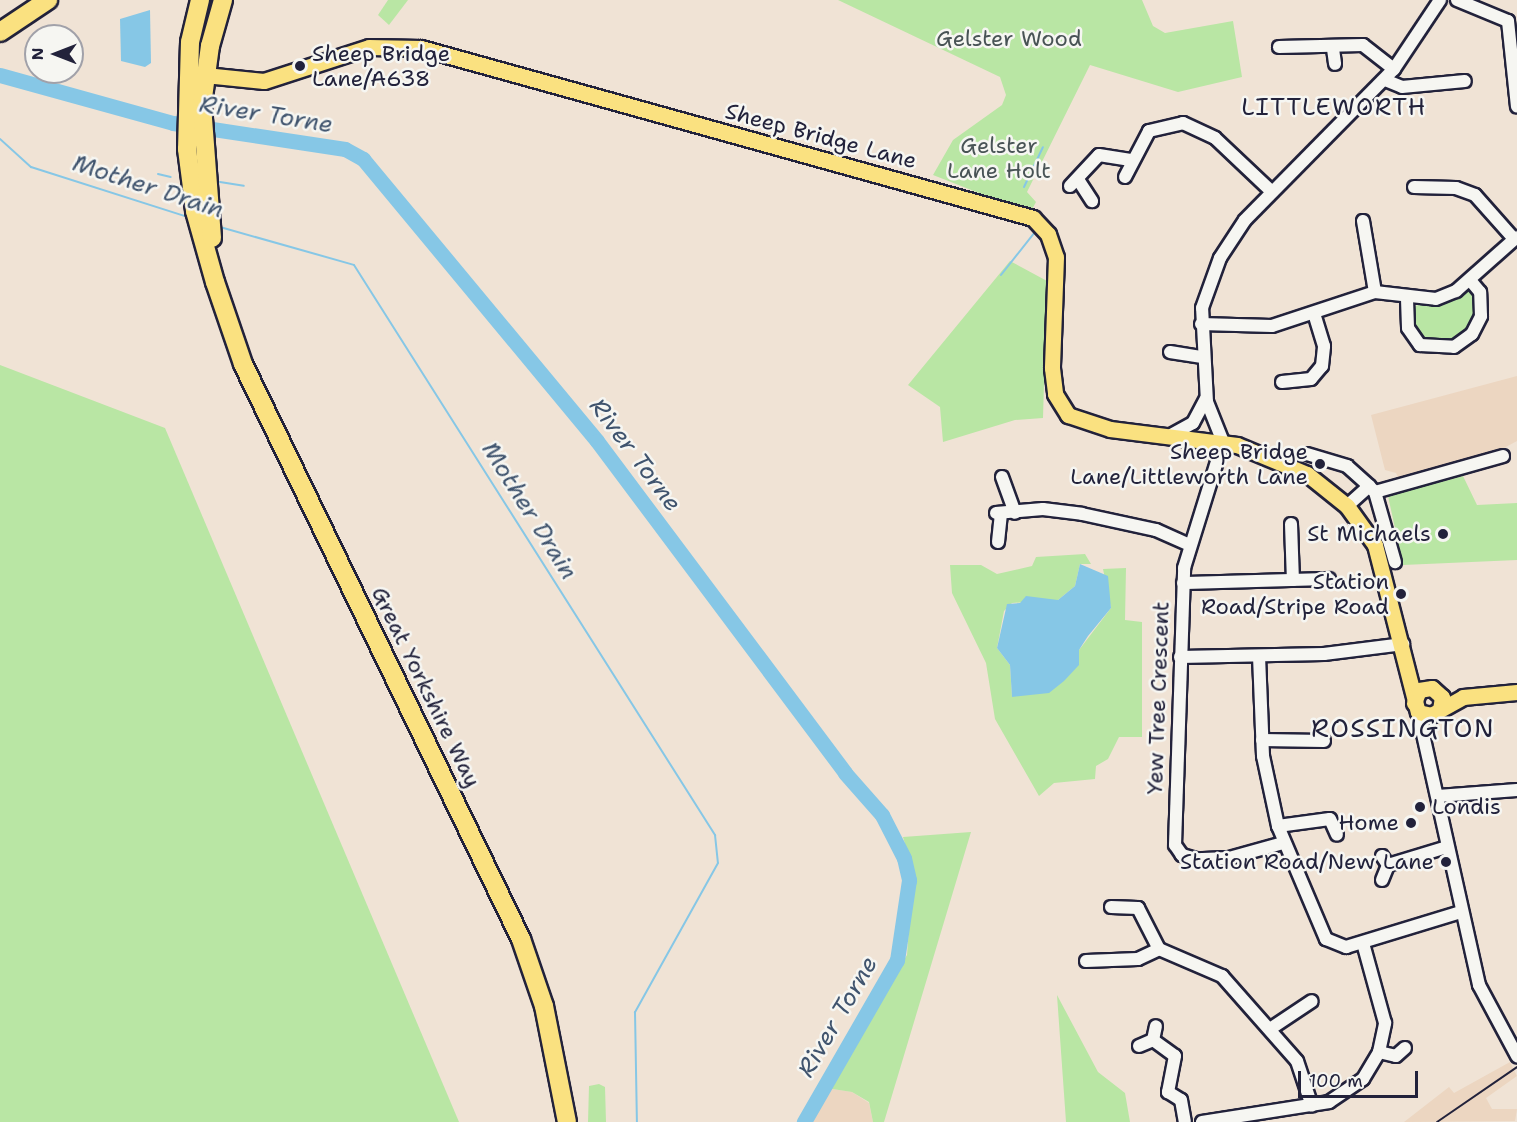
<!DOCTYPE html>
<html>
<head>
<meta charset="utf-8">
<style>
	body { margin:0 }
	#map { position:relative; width:1517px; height:1122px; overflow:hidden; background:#f0e3d5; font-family:"Shantell Sans",sans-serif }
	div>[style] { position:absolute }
	.built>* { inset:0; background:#ecd6c1 }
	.green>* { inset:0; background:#b9e6a4 }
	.water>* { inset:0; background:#86c7e6 }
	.stream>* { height:2px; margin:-1px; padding:0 1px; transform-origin:1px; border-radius:1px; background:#86c7e6 }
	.river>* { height:15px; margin:-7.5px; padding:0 7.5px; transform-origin:7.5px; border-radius:7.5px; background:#86c7e6 }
	.roads { filter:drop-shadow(2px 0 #22223b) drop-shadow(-2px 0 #22223b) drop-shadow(0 2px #22223b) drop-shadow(0 -2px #22223b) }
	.minor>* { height:12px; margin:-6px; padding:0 6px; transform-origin:6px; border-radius:6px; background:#f6f6f2 }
	.major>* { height:15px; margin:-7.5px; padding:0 7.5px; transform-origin:7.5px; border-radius:7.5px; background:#fae180 }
	.highway>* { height:18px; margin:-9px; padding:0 9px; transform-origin:9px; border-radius:9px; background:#fae180 }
	.rail>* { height:2px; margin:-1px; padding:0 1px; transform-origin:1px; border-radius:1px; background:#22223b }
	.dots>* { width:16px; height:16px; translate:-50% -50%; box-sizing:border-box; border:3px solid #f6f6f2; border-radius:50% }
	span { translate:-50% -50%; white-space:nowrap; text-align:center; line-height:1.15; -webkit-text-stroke:5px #f6f6f2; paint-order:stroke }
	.park-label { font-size:22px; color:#485355 }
	.poi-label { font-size:22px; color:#22223b }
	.left { translate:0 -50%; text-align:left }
	.right { translate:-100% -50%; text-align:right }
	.street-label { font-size:22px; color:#22223b }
	.neighbourhood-label { font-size:24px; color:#22223b; letter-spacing:1.5px }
	.water-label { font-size:24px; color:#40546e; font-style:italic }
	.quarter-label { font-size:26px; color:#22223b; letter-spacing:1.5px }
	.north { position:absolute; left:24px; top:24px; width:60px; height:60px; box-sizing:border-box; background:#f6f6f2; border:2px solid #a1a1a9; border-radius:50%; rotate:270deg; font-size:16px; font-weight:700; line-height:24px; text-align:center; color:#22223b }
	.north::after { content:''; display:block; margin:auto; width:21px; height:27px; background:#22223b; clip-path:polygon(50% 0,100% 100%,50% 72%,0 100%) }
	.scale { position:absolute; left:1298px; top:1071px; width:120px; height:27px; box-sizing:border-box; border:3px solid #22223b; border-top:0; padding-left:8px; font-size:18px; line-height:21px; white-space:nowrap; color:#22223b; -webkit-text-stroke:4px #f6f6f2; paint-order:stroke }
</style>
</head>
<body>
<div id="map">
	<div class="built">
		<div style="clip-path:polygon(1517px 376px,1517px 441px,1474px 464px,1400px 482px,1396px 473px,1385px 470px,1371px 415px)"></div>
		<div style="clip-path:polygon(1510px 1062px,1517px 1076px,1486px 1098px,1492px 1109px,1517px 1109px,1515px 1121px,1404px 1122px,1449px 1087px,1454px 1093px)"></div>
		<div style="clip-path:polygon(826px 1088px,852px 1092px,869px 1103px,873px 1122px,806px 1122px)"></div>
	</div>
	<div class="green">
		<div style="clip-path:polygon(388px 0,408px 0,389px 25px,378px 15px)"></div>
		<div style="clip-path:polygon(838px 0,1142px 0,1153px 26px,1165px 33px,1233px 21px,1242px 77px,1178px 92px,1090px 65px,1027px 192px,1036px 202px,1030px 213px,933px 175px,953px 140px,1002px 105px,1006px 95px,1000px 77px)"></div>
		<div style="clip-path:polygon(1010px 261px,1047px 281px,1043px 418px,1015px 420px,943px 442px,940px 407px,908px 385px)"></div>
		<div style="clip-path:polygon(1470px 289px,1480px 292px,1477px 325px,1441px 350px,1412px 336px,1412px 307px)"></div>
		<div style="clip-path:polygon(0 365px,165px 428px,459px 1122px,0 1122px)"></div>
		<div style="clip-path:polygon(1463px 476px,1477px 505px,1517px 503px,1517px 560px,1403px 565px,1388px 496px)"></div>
		<div style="clip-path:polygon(1085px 554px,1091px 564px,1080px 564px,1075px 586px,1058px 600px,1012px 603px,1004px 611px,997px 648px,1010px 665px,1012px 697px,1079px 650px,1111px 608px,1103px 569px,1126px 568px,1125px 620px,1142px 622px,1142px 737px,1119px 737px,1108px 759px,1096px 766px,1095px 779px,1054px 783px,1039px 796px,995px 719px,986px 663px,952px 593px,950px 565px,981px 565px,997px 574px,1032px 566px,1036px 557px)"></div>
		<div style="clip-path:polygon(971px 832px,884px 1122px,873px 1122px,869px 1102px,852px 1092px,826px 1088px,907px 955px,913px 871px,903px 837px)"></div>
		<div style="clip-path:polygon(1057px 995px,1098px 1072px,1125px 1093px,1130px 1122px,1066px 1122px)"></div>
		<div style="clip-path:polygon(599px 1084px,605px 1087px,606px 1122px,588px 1122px,589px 1086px)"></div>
	</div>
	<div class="water">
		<div style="clip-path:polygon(150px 10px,151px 63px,145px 67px,121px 61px,120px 19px)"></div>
		<div style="clip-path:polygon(1080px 564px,1108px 576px,1111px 608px,1088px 636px,1079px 650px,1079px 665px,1064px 681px,1049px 693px,1012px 697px,1010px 665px,997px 648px,1007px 604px,1020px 603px,1026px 596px,1058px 600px,1075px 586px)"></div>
	</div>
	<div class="stream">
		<div style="left:0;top:139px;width:42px;rotate:42.1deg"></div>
		<div style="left:31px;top:167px;width:165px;rotate:17.7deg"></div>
		<div style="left:158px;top:174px;width:13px;rotate:13deg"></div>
		<div style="left:220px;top:182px;width:24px;rotate:9deg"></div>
		<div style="left:1024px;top:187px;width:44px;rotate:-64.6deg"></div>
		<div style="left:220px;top:227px;width:139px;rotate:15.8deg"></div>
		<div style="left:354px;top:265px;width:675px;rotate:57.65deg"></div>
		<div style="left:715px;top:835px;width:28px;rotate:84deg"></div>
		<div style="left:718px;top:863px;width:171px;rotate:119.1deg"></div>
		<div style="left:635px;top:1012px;width:110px;rotate:89deg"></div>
		<div style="left:1001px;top:275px;width:55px;rotate:-51.7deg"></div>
	</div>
	<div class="river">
		<div style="left:0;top:75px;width:180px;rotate:15.5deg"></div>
		<div style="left:173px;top:123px;width:174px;rotate:8.6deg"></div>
		<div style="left:345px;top:149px;width:21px;rotate:29deg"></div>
		<div style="left:363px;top:159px;width:366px;rotate:50.3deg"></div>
		<div style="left:597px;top:441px;width:414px;rotate:53.2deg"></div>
		<div style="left:845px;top:773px;width:56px;rotate:48.6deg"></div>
		<div style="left:882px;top:815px;width:48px;rotate:62.9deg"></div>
		<div style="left:904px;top:858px;width:23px;rotate:77deg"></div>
		<div style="left:909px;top:880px;width:81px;rotate:98.5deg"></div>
		<div style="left:897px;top:960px;width:187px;rotate:119.9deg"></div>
	</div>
	<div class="roads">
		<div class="minor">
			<div style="left:1457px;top:0;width:55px;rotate:22.4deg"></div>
			<div style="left:1508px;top:21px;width:86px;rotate:84deg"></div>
			<div style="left:1279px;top:47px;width:84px;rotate:-1.4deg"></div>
			<div style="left:1363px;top:45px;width:39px;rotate:38deg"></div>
			<div style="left:1333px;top:49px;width:15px;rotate:82deg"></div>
			<div style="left:1385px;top:80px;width:18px;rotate:22deg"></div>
			<div style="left:1402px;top:87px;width:63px;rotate:-5.4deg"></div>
			<div style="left:1125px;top:177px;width:52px;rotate:-62.4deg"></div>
			<div style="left:1149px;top:131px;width:35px;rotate:-13deg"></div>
			<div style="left:1183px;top:123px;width:35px;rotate:25deg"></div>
			<div style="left:1215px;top:138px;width:77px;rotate:43.4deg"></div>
			<div style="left:1079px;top:181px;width:24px;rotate:57deg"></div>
			<div style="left:1070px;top:186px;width:42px;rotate:-46.9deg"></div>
			<div style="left:1099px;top:155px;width:32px;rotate:9deg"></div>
			<div style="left:1414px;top:187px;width:42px;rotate:1.4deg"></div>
			<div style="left:1456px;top:188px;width:20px;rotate:20deg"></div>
			<div style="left:1475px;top:195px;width:59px;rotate:48.4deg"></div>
			<div style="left:1363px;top:221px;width:72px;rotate:80.4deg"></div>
			<div style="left:1407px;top:299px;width:29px;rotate:88deg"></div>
			<div style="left:1408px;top:328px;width:21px;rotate:55deg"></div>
			<div style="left:1420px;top:345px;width:34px;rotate:3deg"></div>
			<div style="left:1454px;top:347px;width:22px;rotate:-36deg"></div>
			<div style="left:1472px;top:334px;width:20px;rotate:-63deg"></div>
			<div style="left:1481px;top:316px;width:24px;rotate:-92deg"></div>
			<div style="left:1480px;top:292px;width:16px;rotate:-130deg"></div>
			<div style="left:1201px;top:324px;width:71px;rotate:1.6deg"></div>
			<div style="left:1272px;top:326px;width:108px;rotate:-18.3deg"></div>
			<div style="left:1375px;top:292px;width:61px;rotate:6.5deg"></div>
			<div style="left:1436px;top:299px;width:22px;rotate:-22deg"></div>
			<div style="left:1456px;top:291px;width:81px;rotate:-41.5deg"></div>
			<div style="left:1170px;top:352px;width:31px;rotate:9deg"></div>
			<div style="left:1282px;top:382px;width:29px;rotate:-6deg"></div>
			<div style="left:1311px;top:379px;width:17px;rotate:-50deg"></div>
			<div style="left:1322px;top:366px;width:20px;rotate:-84deg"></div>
			<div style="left:1324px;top:346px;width:34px;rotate:-107deg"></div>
			<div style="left:1171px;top:435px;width:25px;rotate:-29deg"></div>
			<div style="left:1193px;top:423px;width:27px;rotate:-62deg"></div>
			<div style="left:1307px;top:454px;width:42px;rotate:16.7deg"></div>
			<div style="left:1347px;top:466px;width:30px;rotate:42deg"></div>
			<div style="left:1002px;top:477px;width:38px;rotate:70deg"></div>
			<div style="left:1375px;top:492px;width:73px;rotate:74.1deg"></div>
			<div style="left:1347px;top:506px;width:30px;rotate:-42deg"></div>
			<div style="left:1369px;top:486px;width:8px;rotate:45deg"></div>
			<div style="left:1375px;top:492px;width:133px;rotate:-15.7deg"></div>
			<div style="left:996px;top:513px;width:47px;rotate:-4.9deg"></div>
			<div style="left:1043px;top:509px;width:39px;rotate:7deg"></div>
			<div style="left:1082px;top:514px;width:76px;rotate:12.2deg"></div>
			<div style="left:1156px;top:530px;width:36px;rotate:24deg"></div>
			<div style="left:1291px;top:524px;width:56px;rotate:88deg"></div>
			<div style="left:998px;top:542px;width:29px;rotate:-84deg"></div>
			<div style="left:1183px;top:583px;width:146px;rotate:-1.6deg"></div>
			<div style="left:1259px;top:656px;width:100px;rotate:87.7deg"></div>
			<div style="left:1263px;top:756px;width:72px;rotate:77.9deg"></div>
			<div style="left:1278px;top:826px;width:123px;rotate:67deg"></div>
			<div style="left:1326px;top:939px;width:22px;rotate:22deg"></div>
			<div style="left:1346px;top:947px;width:120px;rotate:-16.9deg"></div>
			<div style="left:1180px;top:657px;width:144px;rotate:-1.2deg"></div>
			<div style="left:1324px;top:654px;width:80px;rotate:-7.2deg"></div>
			<div style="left:1418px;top:712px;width:280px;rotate:77.4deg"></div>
			<div style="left:1479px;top:985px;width:81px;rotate:61.8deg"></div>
			<div style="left:1262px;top:740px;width:62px;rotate:0.9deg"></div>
			<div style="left:1438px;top:796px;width:79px;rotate:-4.3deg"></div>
			<div style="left:1278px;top:826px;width:52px;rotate:-7.7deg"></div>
			<div style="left:1330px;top:819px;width:17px;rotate:66deg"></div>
			<div style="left:1283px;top:843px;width:56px;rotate:164.5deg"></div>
			<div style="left:1229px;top:858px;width:33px;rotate:178deg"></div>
			<div style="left:1196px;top:859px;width:15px;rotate:-164deg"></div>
			<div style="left:1182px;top:855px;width:12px;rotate:-125deg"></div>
			<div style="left:1175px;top:845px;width:277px;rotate:-88.1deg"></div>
			<div style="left:1184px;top:568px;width:132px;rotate:-72.8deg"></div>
			<div style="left:1223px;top:442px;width:43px;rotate:-111.8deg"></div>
			<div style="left:1207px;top:402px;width:94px;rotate:-93deg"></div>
			<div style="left:1202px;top:308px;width:53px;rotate:-70.2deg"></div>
			<div style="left:1220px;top:258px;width:45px;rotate:-56.7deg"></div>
			<div style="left:1245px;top:220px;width:212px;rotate:-45.4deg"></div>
			<div style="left:1394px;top:69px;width:83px;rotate:-56.3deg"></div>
			<div style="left:1382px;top:856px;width:11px;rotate:56deg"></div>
			<div style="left:1388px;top:865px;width:62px;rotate:-17deg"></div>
			<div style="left:1382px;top:880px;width:16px;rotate:-68deg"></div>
			<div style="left:1111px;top:907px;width:27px;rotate:2deg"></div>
			<div style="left:1138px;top:908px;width:46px;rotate:62.9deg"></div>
			<div style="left:1086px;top:961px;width:52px;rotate:-2.2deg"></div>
			<div style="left:1138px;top:959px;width:23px;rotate:-25deg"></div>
			<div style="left:1159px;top:949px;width:69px;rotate:23.2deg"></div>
			<div style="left:1222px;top:976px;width:113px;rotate:48.6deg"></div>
			<div style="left:1297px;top:1061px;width:47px;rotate:71.6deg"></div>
			<div style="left:1270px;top:1029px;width:50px;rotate:-33.7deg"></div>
			<div style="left:1153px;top:1040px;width:27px;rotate:36deg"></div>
			<div style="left:1175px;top:1056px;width:37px;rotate:101deg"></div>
			<div style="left:1168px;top:1092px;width:15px;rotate:32deg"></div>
			<div style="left:1181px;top:1100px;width:22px;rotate:80deg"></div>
			<div style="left:1139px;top:1046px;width:15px;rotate:-23deg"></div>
			<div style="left:1153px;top:1040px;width:14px;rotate:-78deg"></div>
			<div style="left:1379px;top:1052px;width:17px;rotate:13deg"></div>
			<div style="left:1396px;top:1056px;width:12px;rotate:-42deg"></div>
			<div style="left:1202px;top:1122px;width:129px;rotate:-8.9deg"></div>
			<div style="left:1329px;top:1102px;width:41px;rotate:-34.1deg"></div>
			<div style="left:1363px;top:1079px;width:31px;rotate:-59deg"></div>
			<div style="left:1379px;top:1052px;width:30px;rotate:-78deg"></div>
			<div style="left:1385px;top:1023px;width:83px;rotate:-105.4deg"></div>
		</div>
		<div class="major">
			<div style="left:195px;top:74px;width:69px;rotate:5.8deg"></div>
			<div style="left:264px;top:81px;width:110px;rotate:-17.9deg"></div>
			<div style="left:369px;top:47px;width:52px;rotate:1.1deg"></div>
			<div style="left:421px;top:48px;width:635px;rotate:15.52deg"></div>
			<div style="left:1033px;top:218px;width:22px;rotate:47deg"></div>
			<div style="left:1048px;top:234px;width:24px;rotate:71deg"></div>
			<div style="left:1056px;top:257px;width:111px;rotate:92.1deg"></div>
			<div style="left:1052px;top:368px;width:26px;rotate:83deg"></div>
			<div style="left:1055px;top:394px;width:25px;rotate:58deg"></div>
			<div style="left:1068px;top:415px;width:44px;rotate:18.4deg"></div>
			<div style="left:1110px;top:429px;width:128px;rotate:7.2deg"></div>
			<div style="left:1237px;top:445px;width:76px;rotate:22.5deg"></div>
			<div style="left:1307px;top:474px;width:51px;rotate:38.7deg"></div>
			<div style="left:1347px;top:506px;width:48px;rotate:54.3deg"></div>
			<div style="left:1375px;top:545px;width:172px;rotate:75.6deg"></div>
			<div style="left:1418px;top:712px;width:13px;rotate:13deg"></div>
			<div style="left:1431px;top:715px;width:37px;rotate:-29deg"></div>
			<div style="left:1463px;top:697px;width:54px;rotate:-5.3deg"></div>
			<div style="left:1414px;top:703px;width:14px;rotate:-69deg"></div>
			<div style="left:1419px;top:690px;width:13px;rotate:-9deg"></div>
			<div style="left:1432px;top:688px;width:13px;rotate:42deg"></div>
			<div style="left:1442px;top:697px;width:12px;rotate:99deg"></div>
		</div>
		<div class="highway">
			<div style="left:200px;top:0;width:43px;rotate:103.4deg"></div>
			<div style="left:190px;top:42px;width:107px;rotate:91.6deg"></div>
			<div style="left:187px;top:149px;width:63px;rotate:82.6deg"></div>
			<div style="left:195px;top:211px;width:74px;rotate:74.3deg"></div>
			<div style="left:215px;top:282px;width:87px;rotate:71.1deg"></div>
			<div style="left:243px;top:364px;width:639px;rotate:64.2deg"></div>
			<div style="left:521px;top:939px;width:71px;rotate:71.1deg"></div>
			<div style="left:544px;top:1006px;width:118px;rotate:78.8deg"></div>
			<div style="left:0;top:32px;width:58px;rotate:-33.7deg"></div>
			<div style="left:212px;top:238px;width:133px;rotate:-94.3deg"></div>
			<div style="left:202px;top:105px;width:60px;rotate:-82.3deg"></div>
			<div style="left:210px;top:46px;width:48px;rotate:-74.2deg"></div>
		</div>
	</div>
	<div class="rail">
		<div style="left:1437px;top:1122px;width:97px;rotate:-34.5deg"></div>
	</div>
	<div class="dots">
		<div style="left:300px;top:66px;background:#22223b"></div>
		<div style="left:1320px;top:464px;background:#22223b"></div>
		<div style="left:1443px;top:534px;background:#22223b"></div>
		<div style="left:1401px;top:594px;background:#22223b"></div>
		<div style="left:1420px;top:807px;background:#22223b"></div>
		<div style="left:1411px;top:823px;background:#22223b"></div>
		<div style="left:1446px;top:862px;background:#22223b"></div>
	</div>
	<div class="park-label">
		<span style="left:1009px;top:39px">Gelster Wood</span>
		<span style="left:999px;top:158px">Gelster<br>Lane Holt</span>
	</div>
	<div class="poi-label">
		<span class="left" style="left:312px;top:66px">Sheep Bridge<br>Lane/A638</span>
		<span class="right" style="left:1308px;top:464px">Sheep Bridge<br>Lane/Littleworth Lane</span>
		<span class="right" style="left:1431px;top:534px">St Michaels</span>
		<span class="right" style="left:1389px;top:594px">Station<br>Road/Stripe Road</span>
		<span class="left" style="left:1432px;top:807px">Londis</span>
		<span class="right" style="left:1399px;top:823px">Home</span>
		<span class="right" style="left:1434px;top:862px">Station Road/New Lane</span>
	</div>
	<div class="street-label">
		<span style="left:821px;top:136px;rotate:15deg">Sheep Bridge Lane</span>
		<span style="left:426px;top:687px;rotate:64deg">Great Yorkshire Way</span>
		<span style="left:1158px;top:698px;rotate:-88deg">Yew Tree Crescent</span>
	</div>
	<div class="neighbourhood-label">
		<span style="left:1334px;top:108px">LITTLEWORTH</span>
	</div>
	<div class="water-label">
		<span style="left:266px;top:115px;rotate:9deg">River Torne</span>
		<span style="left:148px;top:187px;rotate:18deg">Mother Drain</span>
		<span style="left:635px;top:455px;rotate:53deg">River Torne</span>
		<span style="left:529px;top:511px;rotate:58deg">Mother Drain</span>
		<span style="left:838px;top:1017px;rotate:-60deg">River Torne</span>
	</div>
	<div class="quarter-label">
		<span style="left:1403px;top:728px">ROSSINGTON</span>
	</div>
	<div class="north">N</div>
	<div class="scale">100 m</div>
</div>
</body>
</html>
